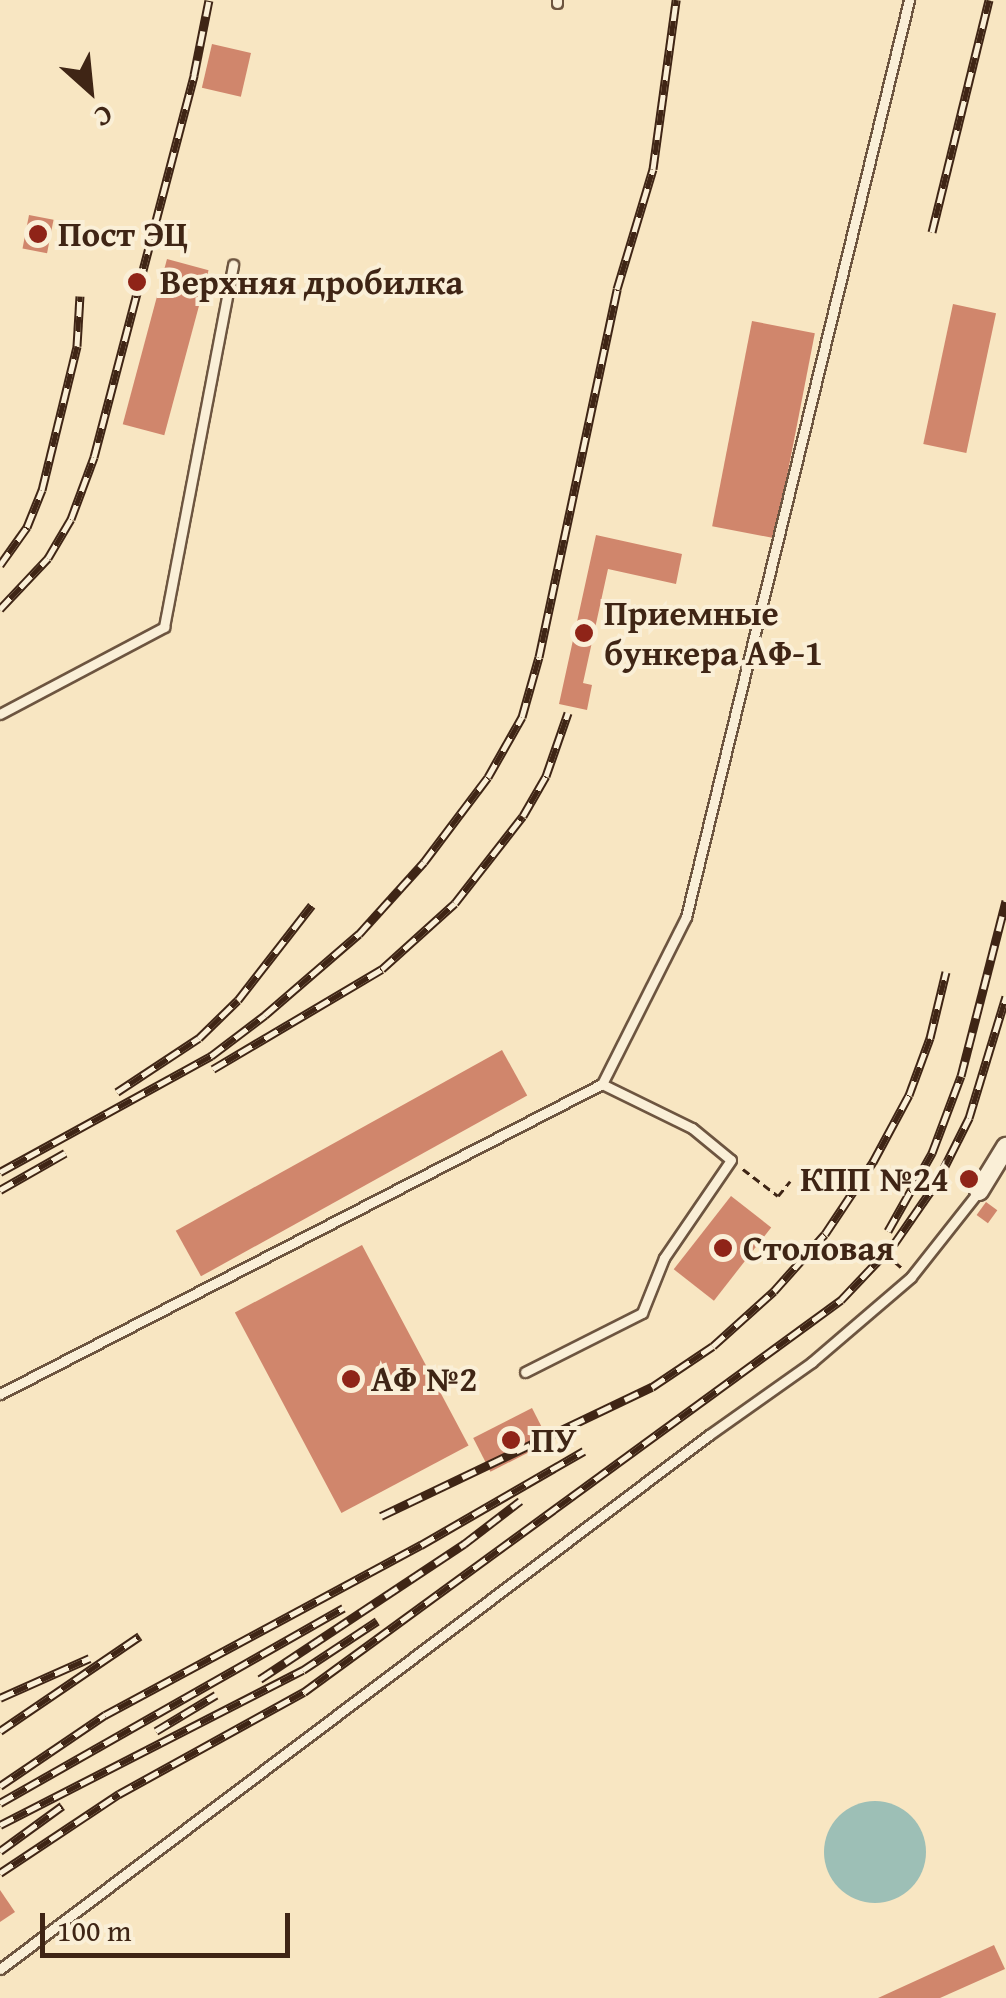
<!DOCTYPE html>
<html>
<head>
<meta charset="utf-8">
<style>
	body { margin:0 }
	#map { position:relative; width:1006px; height:1998px; overflow:hidden; background:#f8e6c2; font-family:"Gentium Book Plus",serif }
	div>[style] { position:absolute }
	.water>* { inset:0; background:#9dbfb6 }
	.round { border-radius:50% }
	.building>* { inset:0; background:#d0866c; transform-origin:0 0 }
	.path>* { height:2.5px; margin-top:-1.25px; transform-origin:0; background:repeating-linear-gradient(90deg,#3f2515 0 8px,transparent 0 13px) }
	.roads { filter:drop-shadow(2px 0 #6d5540) drop-shadow(-2px 0 #6d5540) drop-shadow(0 2px #6d5540) drop-shadow(0 -2px #6d5540) }
	.lane>* { height:9px; margin:-4.5px; padding:0 4.5px; transform-origin:4.5px; border-radius:4.5px; background:#faefd7 }
	.street>* { height:18px; margin:-9px; padding:0 9px; transform-origin:9px; border-radius:9px; background:#faefd7 }
	.rail>* { height:9px; margin-top:-4.5px; transform-origin:0; background:repeating-linear-gradient(90deg,#faefd7 0 15px,#3f2515 0 30px); box-sizing:border-box; border-block:2px solid #3f2515 }
	.dots>* { width:28px; height:28px; translate:-50% -50%; box-sizing:border-box; border:5px solid #faefd7; border-radius:50% }
	span { translate:-50% -50%; white-space:nowrap; text-align:center; line-height:1.15; -webkit-text-stroke:8px #faefd7; paint-order:stroke }
	.poi-label { font-size:35px; color:#3f2515; font-weight:700 }
	.left { translate:0 -50%; text-align:left }
	.right { translate:-100% -50%; text-align:right }
	.north { position:absolute; left:40px; top:40px; width:100px; height:100px; -webkit-text-stroke:8px #faefd7; paint-order:stroke; rotate:153deg; font-size:28px; font-weight:700; line-height:40px; text-align:center; color:#3f2515 }
	.north::after { content:''; display:block; margin:auto; width:35px; height:45px; background:#3f2515; clip-path:polygon(50% 0,100% 100%,50% 72%,0 100%) }
	.scale { position:absolute; left:40px; top:1913px; width:250px; height:45px; box-sizing:border-box; border:5px solid #3f2515; border-top:0; padding-left:12px; font-size:30px; line-height:35px; white-space:nowrap; color:#3f2515; -webkit-text-stroke:8px #faefd7; paint-order:stroke }
</style>
</head>
<body>
<div id="map">
	<div class="water">
		<div class="round" style="left:824px;top:1801px;width:102px;height:102px"></div>
	</div>
	<div class="building">
		<div style="left:212px;top:44px;width:40px;height:45px;rotate:13deg"></div>
		<div style="left:29px;top:215px;width:25px;height:34px;rotate:11deg"></div>
		<div style="left:167px;top:259px;width:43px;height:171px;rotate:15deg"></div>
		<div style="left:953px;top:304px;width:44px;height:143px;rotate:12deg"></div>
		<div style="left:752px;top:321px;width:64px;height:209px;rotate:11deg"></div>
		<div style="clip-path:polygon(596px 535px,682px 554px,676px 584px,608px 569px,583px 683px,592px 685px,587px 710px,559px 704px)"></div>
		<div style="left:502px;top:1050px;width:52px;height:373px;rotate:61deg"></div>
		<div style="left:731px;top:1196px;width:51px;height:93px;rotate:38deg"></div>
		<div style="left:986px;top:1202px;width:14px;height:16px;rotate:36deg"></div>
		<div style="left:362px;top:1245px;width:227px;height:144px;rotate:62deg"></div>
		<div style="left:532px;top:1408px;width:38px;height:66px;rotate:63deg"></div>
		<div style="clip-path:polygon(0 1890px,15px 1912px,0 1922px)"></div>
		<div style="clip-path:polygon(994px 1945px,1005px 1969px,940px 1998px,878px 1998px)"></div>
	</div>
	<div class="path">
		<div style="left:743px;top:1169px;width:44px;rotate:37.6deg"></div>
		<div style="left:778px;top:1196px;width:19px;rotate:-51deg"></div>
		<div style="left:895px;top:1262px;width:11px;rotate:41deg"></div>
	</div>
	<div class="roads">
		<div class="lane">
			<div style="left:557px;top:0;width:3px;rotate:90deg"></div>
			<div style="left:0;top:714px;width:186px;rotate:-27.9deg"></div>
			<div style="left:164px;top:627px;width:369px;rotate:-79.2deg"></div>
			<div style="left:602px;top:1084px;width:187px;rotate:-63.3deg"></div>
			<div style="left:686px;top:917px;width:944px;rotate:-76.33deg"></div>
			<div style="left:0;top:1394px;width:677px;rotate:-27.25deg"></div>
			<div style="left:602px;top:1084px;width:100px;rotate:26.1deg"></div>
			<div style="left:692px;top:1128px;width:50px;rotate:39.4deg"></div>
			<div style="left:731px;top:1160px;width:119px;rotate:124.4deg"></div>
			<div style="left:664px;top:1258px;width:59px;rotate:111.8deg"></div>
			<div style="left:642px;top:1313px;width:131px;rotate:153.2deg"></div>
			<div style="left:0;top:1969px;width:888px;rotate:-36.99deg"></div>
			<div style="left:709px;top:1435px;width:126px;rotate:-35.3deg"></div>
			<div style="left:812px;top:1362px;width:130px;rotate:-40.6deg"></div>
			<div style="left:911px;top:1277px;width:110px;rotate:-51.7deg"></div>
		</div>
		<div class="street">
			<div style="left:979px;top:1191px;width:52px;rotate:-58.5deg"></div>
		</div>
	</div>
	<div class="rail">
		<div style="left:932px;top:232px;width:239px;rotate:-76.2deg"></div>
		<div style="left:0;top:565px;width:47px;rotate:-54.6deg"></div>
		<div style="left:27px;top:527px;width:40px;rotate:-68deg"></div>
		<div style="left:42px;top:490px;width:148px;rotate:-76.3deg"></div>
		<div style="left:77px;top:346px;width:50px;rotate:-86.6deg"></div>
		<div style="left:0;top:609px;width:70px;rotate:-46.7deg"></div>
		<div style="left:48px;top:558px;width:45px;rotate:-59.5deg"></div>
		<div style="left:71px;top:519px;width:66px;rotate:-69.6deg"></div>
		<div style="left:94px;top:457px;width:395px;rotate:-75.3deg"></div>
		<div style="left:194px;top:75px;width:76px;rotate:-78.7deg"></div>
		<div style="left:213px;top:1069px;width:196px;rotate:-30.6deg"></div>
		<div style="left:382px;top:969px;width:98px;rotate:-42.1deg"></div>
		<div style="left:455px;top:903px;width:110px;rotate:-52deg"></div>
		<div style="left:523px;top:816px;width:46px;rotate:-60.1deg"></div>
		<div style="left:546px;top:776px;width:67px;rotate:-70.8deg"></div>
		<div style="left:117px;top:1092px;width:98px;rotate:-33.4deg"></div>
		<div style="left:199px;top:1038px;width:54px;rotate:-44.3deg"></div>
		<div style="left:238px;top:1000px;width:120px;rotate:-52.1deg"></div>
		<div style="left:0;top:1172px;width:241px;rotate:-28.8deg"></div>
		<div style="left:211px;top:1056px;width:68px;rotate:-37.2deg"></div>
		<div style="left:265px;top:1015px;width:124px;rotate:-40.8deg"></div>
		<div style="left:359px;top:934px;width:97px;rotate:-47.9deg"></div>
		<div style="left:424px;top:862px;width:106px;rotate:-53deg"></div>
		<div style="left:488px;top:777px;width:69px;rotate:-60.5deg"></div>
		<div style="left:522px;top:717px;width:62px;rotate:-74.2deg"></div>
		<div style="left:539px;top:657px;width:376px;rotate:-78deg"></div>
		<div style="left:617px;top:289px;width:125px;rotate:-73.3deg"></div>
		<div style="left:653px;top:169px;width:171px;rotate:-82.2deg"></div>
		<div style="left:0;top:1190px;width:75px;rotate:-29.6deg"></div>
		<div style="left:888px;top:1231px;width:90px;rotate:-60.6deg"></div>
		<div style="left:932px;top:1153px;width:82px;rotate:-69.4deg"></div>
		<div style="left:961px;top:1076px;width:181px;rotate:-75.6deg"></div>
		<div style="left:381px;top:1516px;width:300px;rotate:-25.5deg"></div>
		<div style="left:652px;top:1387px;width:73px;rotate:-33.9deg"></div>
		<div style="left:713px;top:1346px;width:82px;rotate:-42deg"></div>
		<div style="left:774px;top:1291px;width:76px;rotate:-48.2deg"></div>
		<div style="left:825px;top:1234px;width:87px;rotate:-56.3deg"></div>
		<div style="left:873px;top:1162px;width:76px;rotate:-61.8deg"></div>
		<div style="left:909px;top:1095px;width:61px;rotate:-69.8deg"></div>
		<div style="left:930px;top:1038px;width:68px;rotate:-76.4deg"></div>
		<div style="left:260px;top:1679px;width:245px;rotate:-33.5deg"></div>
		<div style="left:464px;top:1544px;width:71px;rotate:-37.5deg"></div>
		<div style="left:0;top:1698px;width:98px;rotate:-24deg"></div>
		<div style="left:0;top:1731px;width:169px;rotate:-34.2deg"></div>
		<div style="left:156px;top:1731px;width:70px;rotate:-31deg"></div>
		<div style="left:0;top:1786px;width:127px;rotate:-34.1deg"></div>
		<div style="left:105px;top:1715px;width:359px;rotate:-28.3deg"></div>
		<div style="left:421px;top:1545px;width:188px;rotate:-30deg"></div>
		<div style="left:0;top:1803px;width:395px;rotate:-29.6deg"></div>
		<div style="left:0;top:1825px;width:340px;rotate:-27.1deg"></div>
		<div style="left:303px;top:1670px;width:89px;rotate:-33.5deg"></div>
		<div style="left:0;top:1851px;width:77px;rotate:-36deg"></div>
		<div style="left:0;top:1873px;width:143px;rotate:-33.6deg"></div>
		<div style="left:119px;top:1794px;width:211px;rotate:-28.9deg"></div>
		<div style="left:304px;top:1692px;width:665px;rotate:-36.13deg"></div>
		<div style="left:841px;top:1300px;width:77px;rotate:-46.6deg"></div>
		<div style="left:894px;top:1244px;width:75px;rotate:-55.3deg"></div>
		<div style="left:937px;top:1182px;width:72px;rotate:-63.4deg"></div>
		<div style="left:969px;top:1118px;width:127px;rotate:-73.1deg"></div>
	</div>
	<div class="dots">
		<div style="left:38px;top:234px;background:#8f2418"></div>
		<div style="left:137px;top:282px;background:#8f2418"></div>
		<div style="left:584px;top:633px;background:#8f2418"></div>
		<div style="left:969px;top:1179px;background:#8f2418"></div>
		<div style="left:723px;top:1248px;background:#8f2418"></div>
		<div style="left:351px;top:1379px;background:#8f2418"></div>
		<div style="left:511px;top:1440px;background:#8f2418"></div>
	</div>
	<div class="poi-label">
		<span class="left" style="left:58px;top:234px">Пост ЭЦ</span>
		<span class="left" style="left:160px;top:282px">Верхняя дробилка</span>
		<span class="left" style="left:604px;top:633px">Приемные<br>бункера АФ-1</span>
		<span class="right" style="left:949px;top:1179px">КПП №24</span>
		<span class="left" style="left:743px;top:1248px">Столовая</span>
		<span class="left" style="left:371px;top:1379px">АФ №2</span>
		<span class="left" style="left:531px;top:1440px">ПУ</span>
	</div>
	<div class="north">С</div>
	<div class="scale">100 m</div>
</div>
</body>
</html>
